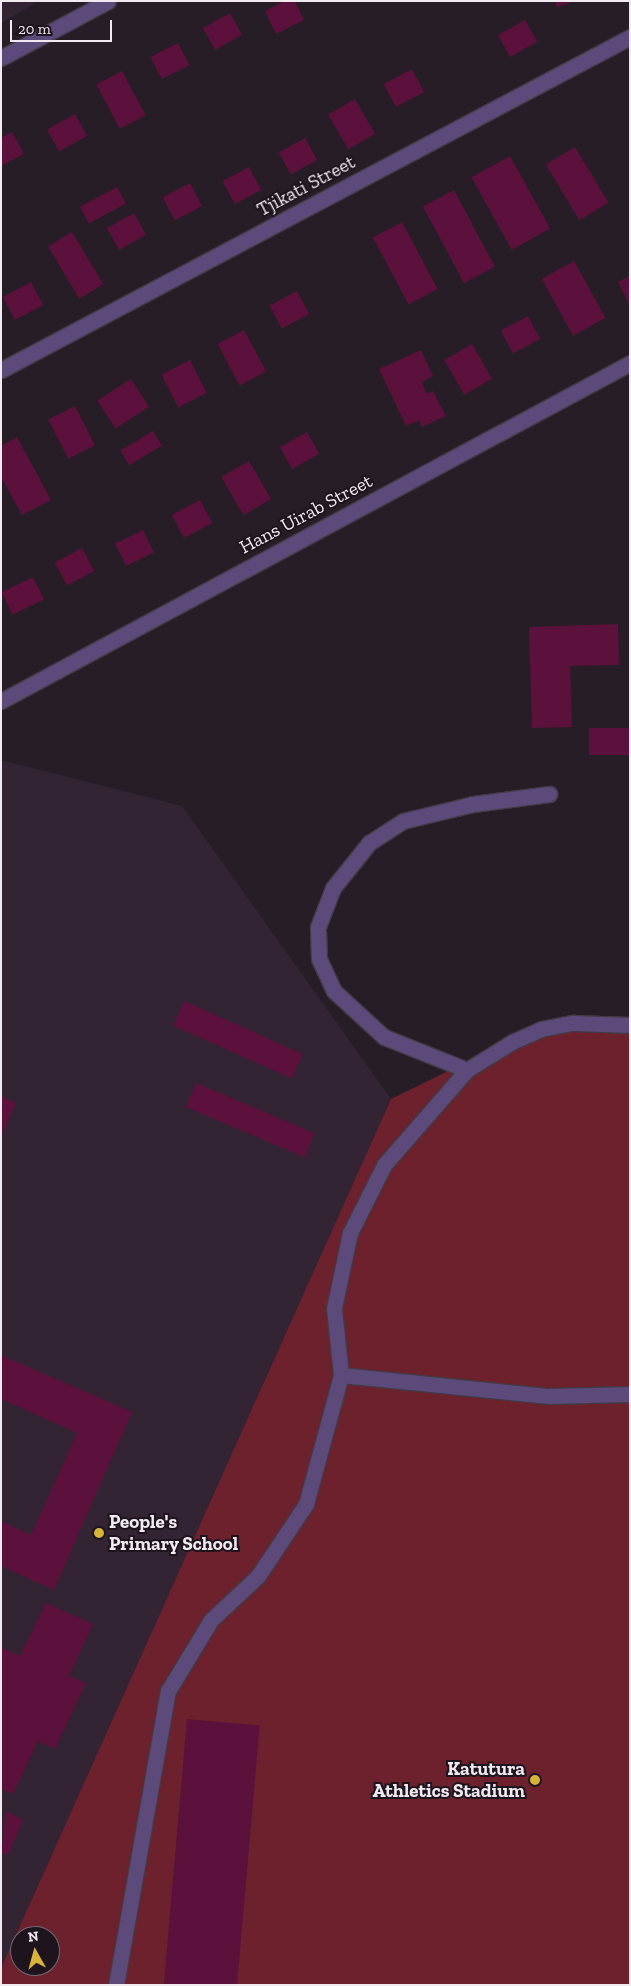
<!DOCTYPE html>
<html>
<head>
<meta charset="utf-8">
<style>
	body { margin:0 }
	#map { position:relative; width:631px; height:1986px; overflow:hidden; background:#271d27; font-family:"Zilla Slab",serif }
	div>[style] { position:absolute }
	.built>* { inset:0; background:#332434 }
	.green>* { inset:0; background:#6d212c }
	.building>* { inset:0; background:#5b113b; transform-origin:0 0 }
	.roads { filter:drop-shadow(1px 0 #433a43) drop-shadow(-1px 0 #433a43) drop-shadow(0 1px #433a43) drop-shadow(0 -1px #433a43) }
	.lane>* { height:15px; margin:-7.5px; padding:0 7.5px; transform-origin:7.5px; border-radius:7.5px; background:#5b4a7a }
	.street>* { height:15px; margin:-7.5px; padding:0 7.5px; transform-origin:7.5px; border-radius:7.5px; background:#5b4a7a }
	.dots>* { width:14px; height:14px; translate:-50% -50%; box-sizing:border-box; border:2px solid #1d141e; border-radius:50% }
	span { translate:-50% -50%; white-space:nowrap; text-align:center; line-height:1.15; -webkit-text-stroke:4px #1d141e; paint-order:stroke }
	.street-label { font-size:19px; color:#f1eaf1 }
	.poi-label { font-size:19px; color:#f1eaf1; font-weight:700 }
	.left { translate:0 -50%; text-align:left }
	.right { translate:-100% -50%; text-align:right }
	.frame { position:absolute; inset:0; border:2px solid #f1eaf1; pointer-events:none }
	.north { position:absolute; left:10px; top:1926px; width:50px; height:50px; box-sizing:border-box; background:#1d141e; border:1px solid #726a72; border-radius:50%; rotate:353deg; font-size:14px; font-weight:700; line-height:20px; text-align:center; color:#f1eaf1 }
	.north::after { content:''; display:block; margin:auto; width:18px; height:22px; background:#d7b434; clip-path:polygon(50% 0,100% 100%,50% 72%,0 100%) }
	.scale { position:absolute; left:10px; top:20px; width:102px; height:22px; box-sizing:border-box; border:2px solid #f1eaf1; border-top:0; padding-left:6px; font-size:15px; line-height:18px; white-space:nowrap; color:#f1eaf1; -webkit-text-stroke:4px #1d141e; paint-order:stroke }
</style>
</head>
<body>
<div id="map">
	<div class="built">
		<div style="clip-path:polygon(1px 1px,39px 1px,1px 23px)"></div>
		<div style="clip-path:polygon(1px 760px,182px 806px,391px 1099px,1px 1968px)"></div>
	</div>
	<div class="green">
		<div style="clip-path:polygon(evenodd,538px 1027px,630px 1030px,630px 1985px,1px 1985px,1px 1968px,391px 1099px,538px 1027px,20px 1936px,50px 1936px,50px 1966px,20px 1966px,20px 1936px)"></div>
	</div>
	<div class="building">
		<div style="clip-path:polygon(284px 1px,295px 1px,304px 20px,276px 34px,265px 11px)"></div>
		<div style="clip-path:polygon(555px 1px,572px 1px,572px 2px,557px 7px)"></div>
		<div style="left:230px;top:13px;width:25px;height:31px;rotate:61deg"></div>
		<div style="left:525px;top:20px;width:25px;height:31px;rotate:61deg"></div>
		<div style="left:178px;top:43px;width:25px;height:31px;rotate:63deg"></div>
		<div style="left:412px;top:69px;width:26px;height:32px;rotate:62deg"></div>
		<div style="left:122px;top:71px;width:50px;height:29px;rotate:62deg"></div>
		<div style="left:355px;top:99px;width:40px;height:31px;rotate:60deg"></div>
		<div style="left:75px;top:114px;width:25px;height:32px;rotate:61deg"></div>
		<div style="clip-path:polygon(12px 132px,24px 154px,1px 166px,1px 138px)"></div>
		<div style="left:305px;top:138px;width:25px;height:30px;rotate:61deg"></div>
		<div style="left:575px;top:147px;width:65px;height:34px;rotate:59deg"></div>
		<div style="left:510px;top:156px;width:83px;height:44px;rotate:61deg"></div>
		<div style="left:249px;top:167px;width:26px;height:30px;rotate:62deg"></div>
		<div style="left:190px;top:183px;width:26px;height:31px;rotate:62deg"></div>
		<div style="left:117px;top:187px;width:19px;height:42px;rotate:62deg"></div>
		<div style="left:454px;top:190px;width:87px;height:35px;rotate:62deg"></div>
		<div style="left:134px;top:213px;width:25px;height:31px;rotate:61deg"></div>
		<div style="left:402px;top:222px;width:76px;height:33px;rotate:62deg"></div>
		<div style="left:72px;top:232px;width:61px;height:28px;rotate:59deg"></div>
		<div style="left:574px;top:261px;width:65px;height:37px;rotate:61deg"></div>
		<div style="clip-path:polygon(630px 276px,630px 306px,618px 282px)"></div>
		<div style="left:31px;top:282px;width:26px;height:32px;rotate:62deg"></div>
		<div style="left:297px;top:291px;width:26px;height:31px;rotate:62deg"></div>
		<div style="left:528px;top:316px;width:26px;height:31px;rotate:62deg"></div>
		<div style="left:244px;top:330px;width:47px;height:30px;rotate:62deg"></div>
		<div style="left:472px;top:344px;width:40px;height:32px;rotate:60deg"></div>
		<div style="clip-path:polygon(421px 350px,433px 376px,422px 382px,427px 394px,433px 391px,446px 416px,422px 427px,419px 420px,406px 426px,379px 369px)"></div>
		<div style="left:190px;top:360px;width:37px;height:32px;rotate:63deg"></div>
		<div style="left:131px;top:379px;width:33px;height:40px;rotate:57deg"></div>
		<div style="left:75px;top:406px;width:44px;height:30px;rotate:63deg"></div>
		<div style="left:153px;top:431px;width:17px;height:38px;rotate:59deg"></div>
		<div style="left:307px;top:432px;width:25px;height:31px;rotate:61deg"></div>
		<div style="clip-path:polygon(17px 437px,51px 500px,22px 515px,1px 477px,1px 446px)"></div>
		<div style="left:249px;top:461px;width:44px;height:32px;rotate:60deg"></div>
		<div style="left:200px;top:500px;width:26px;height:32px;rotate:62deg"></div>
		<div style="left:143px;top:530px;width:25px;height:31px;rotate:64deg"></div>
		<div style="left:82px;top:548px;width:26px;height:31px;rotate:62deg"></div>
		<div style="left:33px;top:577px;width:25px;height:35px;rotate:64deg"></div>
		<div style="clip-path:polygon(618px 624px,619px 665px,570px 666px,572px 727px,532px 728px,529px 627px)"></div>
		<div style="left:630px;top:728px;width:27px;height:41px;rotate:90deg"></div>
		<div style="left:184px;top:1001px;width:130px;height:27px;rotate:24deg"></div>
		<div style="left:196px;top:1083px;width:129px;height:26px;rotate:23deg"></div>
		<div style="clip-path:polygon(1px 1096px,16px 1103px,1px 1137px)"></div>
		<div style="clip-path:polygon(1px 1355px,132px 1412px,54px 1590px,1px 1566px,1px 1521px,31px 1535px,77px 1433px,1px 1399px)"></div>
		<div style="clip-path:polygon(46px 1603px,93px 1624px,69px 1676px,86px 1683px,55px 1749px,38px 1741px,13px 1794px,1px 1789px,1px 1647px,20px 1656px)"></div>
		<div style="left:187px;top:1719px;width:73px;height:267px;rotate:5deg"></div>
		<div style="clip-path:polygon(6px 1811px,23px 1820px,8px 1855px,1px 1853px)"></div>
	</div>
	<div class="roads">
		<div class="lane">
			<div style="left:467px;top:1070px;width:89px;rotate:-158.3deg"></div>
			<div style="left:384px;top:1037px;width:68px;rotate:-137.4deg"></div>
			<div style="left:334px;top:991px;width:35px;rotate:-115deg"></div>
			<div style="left:319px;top:959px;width:32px;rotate:-92deg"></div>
			<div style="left:318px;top:927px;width:42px;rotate:-69deg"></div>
			<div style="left:333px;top:888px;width:58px;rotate:-51.3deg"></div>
			<div style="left:369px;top:843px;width:40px;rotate:-32.9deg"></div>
			<div style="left:403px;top:821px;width:72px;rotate:-13.7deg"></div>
			<div style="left:473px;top:804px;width:77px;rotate:-7.5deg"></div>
			<div style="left:341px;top:1375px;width:209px;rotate:5.8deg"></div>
			<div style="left:549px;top:1396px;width:81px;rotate:-1.4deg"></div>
			<div style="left:116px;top:1985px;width:299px;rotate:-80deg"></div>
			<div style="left:168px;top:1691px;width:83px;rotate:-58.8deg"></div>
			<div style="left:211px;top:1620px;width:64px;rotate:-43.1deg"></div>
			<div style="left:258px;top:1576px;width:87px;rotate:-56.3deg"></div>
			<div style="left:306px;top:1504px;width:134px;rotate:-74.8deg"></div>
			<div style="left:341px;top:1375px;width:67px;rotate:-96deg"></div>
			<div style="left:334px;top:1308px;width:77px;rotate:-78deg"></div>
			<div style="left:350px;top:1233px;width:76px;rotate:-63.4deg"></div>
			<div style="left:384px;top:1165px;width:126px;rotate:-48.9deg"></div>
			<div style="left:467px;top:1070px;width:53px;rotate:-31.9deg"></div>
			<div style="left:512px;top:1042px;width:32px;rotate:-24deg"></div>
			<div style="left:541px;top:1029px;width:33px;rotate:-11deg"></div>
			<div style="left:573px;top:1023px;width:57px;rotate:2deg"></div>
		</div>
		<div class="street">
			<div style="left:1px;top:58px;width:121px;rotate:-28deg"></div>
			<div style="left:1px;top:370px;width:712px;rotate:-27.9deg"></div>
			<div style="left:1px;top:701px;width:714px;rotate:-28.25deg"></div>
		</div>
	</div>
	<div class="dots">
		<div style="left:99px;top:1533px;background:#d7b434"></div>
		<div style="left:535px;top:1780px;background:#d7b434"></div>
	</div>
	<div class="street-label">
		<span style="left:306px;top:186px;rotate:-28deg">Tjikati Street</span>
		<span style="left:306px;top:514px;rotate:-28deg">Hans Uirab Street</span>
	</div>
	<div class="poi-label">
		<span class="left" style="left:109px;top:1533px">People's<br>Primary School</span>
		<span class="right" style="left:525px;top:1780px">Katutura<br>Athletics Stadium</span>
	</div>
	<div class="frame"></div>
	<div class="north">N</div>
	<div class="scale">20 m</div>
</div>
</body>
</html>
